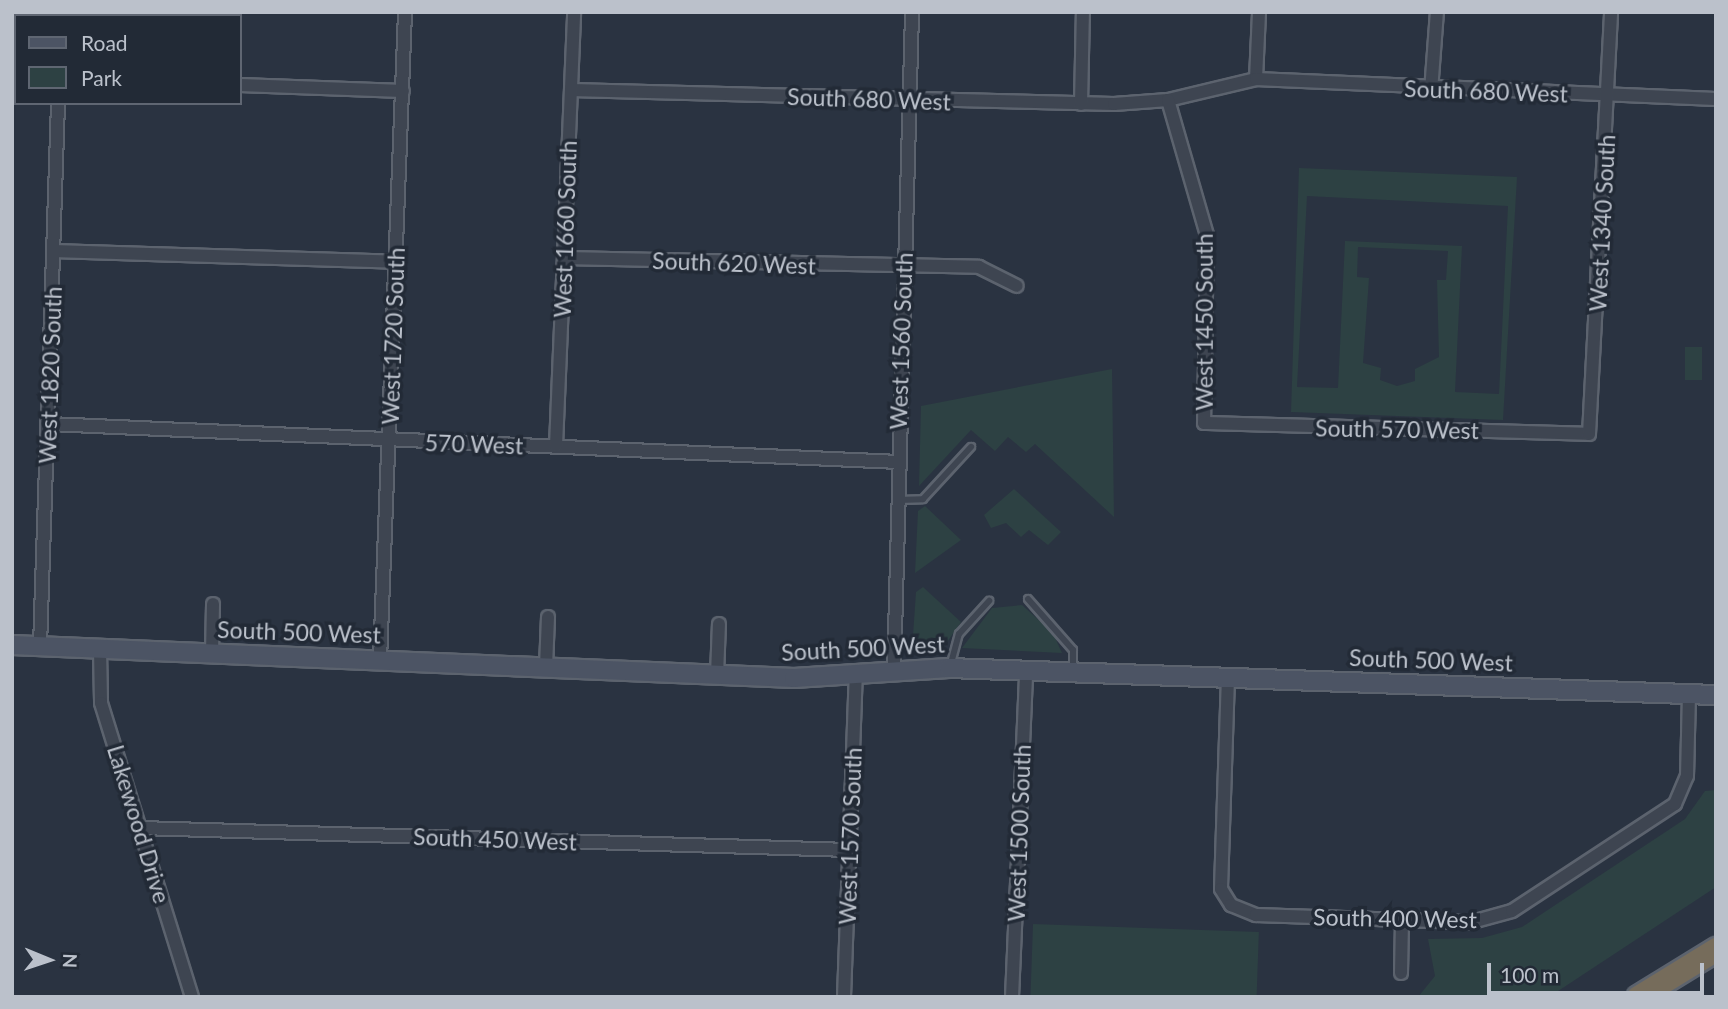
<!DOCTYPE html>
<html>
<head>
<meta charset="utf-8">
<style>
	body { margin:0 }
	#map { position:relative; width:1728px; height:1009px; overflow:hidden; background:#2a3341; font-family:Lato,sans-serif }
	div>[style] { position:absolute }
	.green>* { inset:0; background:#2d4143; transform-origin:0 0 }
	.roads { filter:drop-shadow(2px 0 #5c636e) drop-shadow(-2px 0 #5c636e) drop-shadow(0 2px #5c636e) drop-shadow(0 -2px #5c636e) }
	.lane>* { height:6px; margin:-3px; padding:0 3px; transform-origin:3px; border-radius:3px; background:#3e4551 }
	.street>* { height:12px; margin:-6px; padding:0 6px; transform-origin:6px; border-radius:6px; background:#3e4551 }
	.secondary>* { height:18px; margin:-9px; padding:0 9px; transform-origin:9px; border-radius:9px; background:#4c5464 }
	.highway>* { height:23px; margin:-11.5px; padding:0 11.5px; transform-origin:11.5px; border-radius:11.5px; background:#766c5b }
	span { translate:-50% -50%; white-space:nowrap; text-align:center; line-height:1.15; -webkit-text-stroke:7px #222a36; paint-order:stroke }
	.street-label { font-size:23px; color:#bbc1cb }
	.frame { position:absolute; inset:0; border:14px solid #bbc1cb; pointer-events:none }
	.legend { position:absolute; left:14px; top:14px; width:228px; height:91px; box-sizing:border-box; background:#222a36; border:2px solid #5f6672; margin:0; padding:9px 12px; list-style:none; font-size:21px; color:#bbc1cb }
	.legend li { display:flex; align-items:center; gap:14px; height:35px }
	.legend b { width:35px; border:2px solid #5f6672 }
	.north { position:absolute; left:14px; top:925px; width:70px; height:70px; -webkit-text-stroke:5px #222a36; paint-order:stroke; rotate:92deg; font-size:19px; font-weight:700; line-height:28px; text-align:center; color:#bbc1cb }
	.north::after { content:''; display:block; margin:auto; width:24px; height:32px; background:#bbc1cb; clip-path:polygon(50% 0,100% 100%,50% 72%,0 100%) }
	.scale { position:absolute; left:1487px; top:963px; width:217px; height:32px; box-sizing:border-box; border:4px solid #bbc1cb; border-top:0; padding-left:9px; font-size:21px; line-height:24px; white-space:nowrap; color:#bbc1cb; -webkit-text-stroke:5px #222a36; paint-order:stroke }
</style>
</head>
<body>
<div id="map">
	<div class="green">
		<div style="clip-path:polygon(evenodd,1299px 168px,1517px 177px,1503px 420px,1291px 412px,1299px 168px,1307px 196px,1508px 206px,1499px 394px,1455px 392px,1462px 246px,1345px 241px,1338px 388px,1297px 387px,1307px 196px,1299px 168px,1358px 247px,1448px 251px,1446px 280px,1437px 280px,1439px 357px,1415px 369px,1415px 381px,1397px 386px,1380px 380px,1381px 368px,1363px 363px,1369px 278px,1357px 277px,1358px 247px)"></div>
		<div style="left:1685px;top:347px;width:17px;height:33px"></div>
		<div style="clip-path:polygon(1112px 369px,1114px 517px,1035px 444px,1026px 452px,1008px 437px,995px 451px,971px 430px,919px 486px,921px 406px)"></div>
		<div style="clip-path:polygon(1014px 489px,1061px 532px,1048px 545px,1029px 530px,1021px 537px,1006px 523px,991px 528px,984px 515px)"></div>
		<div style="clip-path:polygon(925px 506px,961px 540px,915px 573px,918px 511px)"></div>
		<div style="clip-path:polygon(923px 587px,961px 622px,941px 651px,912px 650px,916px 592px)"></div>
		<div style="clip-path:polygon(1022px 605px,1053px 633px,1062px 653px,962px 648px,992px 608px)"></div>
		<div style="clip-path:polygon(1716px 790px,1716px 887px,1549px 997px,1418px 997px,1435px 976px,1428px 939px,1482px 938px,1522px 927px,1685px 819px,1705px 791px)"></div>
		<div style="left:1033px;top:924px;width:226px;height:73px;rotate:2deg"></div>
	</div>
	<div class="roads">
		<div class="lane">
			<div style="left:898px;top:500px;width:25px;rotate:-2deg"></div>
			<div style="left:923px;top:499px;width:71px;rotate:-47.3deg"></div>
			<div style="left:1028px;top:599px;width:68px;rotate:48.6deg"></div>
			<div style="left:1073px;top:650px;width:20px;rotate:90deg"></div>
			<div style="left:950px;top:667px;width:34px;rotate:-75deg"></div>
			<div style="left:959px;top:634px;width:45px;rotate:-47.7deg"></div>
		</div>
		<div class="street">
			<div style="left:60px;top:16px;width:4px;rotate:-90deg"></div>
			<div style="left:1256px;top:79px;width:67px;rotate:-87.4deg"></div>
			<div style="left:240px;top:85px;width:163px;rotate:2.1deg"></div>
			<div style="left:571px;top:90px;width:543px;rotate:1.48deg"></div>
			<div style="left:1114px;top:104px;width:54px;rotate:-4.2deg"></div>
			<div style="left:1168px;top:100px;width:90px;rotate:-13.4deg"></div>
			<div style="left:1256px;top:79px;width:460px;rotate:2.5deg"></div>
			<div style="left:1431px;top:91px;width:79px;rotate:-85.7deg"></div>
			<div style="left:1168px;top:100px;width:141px;rotate:73.9deg"></div>
			<div style="left:1207px;top:235px;width:188px;rotate:90.9deg"></div>
			<div style="left:1204px;top:423px;width:385px;rotate:1.6deg"></div>
			<div style="left:1589px;top:434px;width:423px;rotate:-87deg"></div>
			<div style="left:1081px;top:104px;width:92px;rotate:-88.8deg"></div>
			<div style="left:53px;top:251px;width:343px;rotate:1.8deg"></div>
			<div style="left:564px;top:258px;width:415px;rotate:1.2deg"></div>
			<div style="left:979px;top:267px;width:42px;rotate:26.6deg"></div>
			<div style="left:49px;top:424px;width:850px;rotate:2.56deg"></div>
			<div style="left:556px;top:446px;width:434px;rotate:-87.6deg"></div>
			<div style="left:40px;top:646px;width:543px;rotate:-88.1deg"></div>
			<div style="left:100px;top:649px;width:54px;rotate:88.9deg"></div>
			<div style="left:101px;top:703px;width:308px;rotate:72.8deg"></div>
			<div style="left:212px;top:653px;width:49px;rotate:-88.8deg"></div>
			<div style="left:380px;top:660px;width:648px;rotate:-87.79deg"></div>
			<div style="left:546px;top:667px;width:50px;rotate:-87.7deg"></div>
			<div style="left:894px;top:670px;width:658px;rotate:-88.43deg"></div>
			<div style="left:717px;top:675px;width:51px;rotate:-87.8deg"></div>
			<div style="left:1228px;top:677px;width:212px;rotate:91.9deg"></div>
			<div style="left:1221px;top:889px;width:19px;rotate:58deg"></div>
			<div style="left:1231px;top:905px;width:27px;rotate:22deg"></div>
			<div style="left:1256px;top:915px;width:216px;rotate:1.9deg"></div>
			<div style="left:1472px;top:922px;width:41px;rotate:-15.4deg"></div>
			<div style="left:1512px;top:911px;width:195px;rotate:-33.3deg"></div>
			<div style="left:1675px;top:804px;width:30px;rotate:-67deg"></div>
			<div style="left:1687px;top:776px;width:82px;rotate:-88.6deg"></div>
			<div style="left:141px;top:828px;width:708px;rotate:1.78deg"></div>
			<div style="left:1401px;top:973px;width:53px;rotate:-88.9deg"></div>
			<div style="left:844px;top:997px;width:322px;rotate:-87.9deg"></div>
			<div style="left:1012px;top:997px;width:327px;rotate:-87.5deg"></div>
		</div>
		<div class="secondary">
			<div style="left:12px;top:645px;width:783px;rotate:2.42deg"></div>
			<div style="left:794px;top:678px;width:155px;rotate:-3.7deg"></div>
			<div style="left:949px;top:668px;width:767px;rotate:2.02deg"></div>
		</div>
		<div class="highway">
			<div style="left:1638px;top:997px;width:92px;rotate:-31.6deg"></div>
		</div>
	</div>
	<div class="street-label">
		<span style="left:1486px;top:91px;rotate:2deg">South 680 West</span>
		<span style="left:869px;top:99px;rotate:2deg">South 680 West</span>
		<span style="left:1602px;top:223px;rotate:-87deg">West 1340 South</span>
		<span style="left:565px;top:229px;rotate:-88deg">West 1660 South</span>
		<span style="left:734px;top:263px;rotate:2deg">South 620 West</span>
		<span style="left:1204px;top:322px;rotate:-90deg">West 1450 South</span>
		<span style="left:393px;top:336px;rotate:-88deg">West 1720 South</span>
		<span style="left:901px;top:341px;rotate:-88deg">West 1560 South</span>
		<span style="left:50px;top:375px;rotate:-88deg">West 1820 South</span>
		<span style="left:1397px;top:429px;rotate:1deg">South 570 West</span>
		<span style="left:474px;top:444px;rotate:2deg">570 West</span>
		<span style="left:299px;top:632px;rotate:2deg">South 500 West</span>
		<span style="left:863px;top:648px;rotate:-3deg">South 500 West</span>
		<span style="left:1431px;top:660px;rotate:2deg">South 500 West</span>
		<span style="left:139px;top:824px;rotate:73deg">Lakewood Drive</span>
		<span style="left:1019px;top:833px;rotate:-88deg">West 1500 South</span>
		<span style="left:850px;top:836px;rotate:-88deg">West 1570 South</span>
		<span style="left:495px;top:839px;rotate:2deg">South 450 West</span>
		<span style="left:1395px;top:918px;rotate:1deg">South 400 West</span>
	</div>
	<div class="frame"></div>
	<ul class="legend">
	<li><b style="height:9px;background:#4c5464"></b>Road</li>
	<li><b style="height:19px;background:#2d4143"></b>Park</li>
	</ul>
	<div class="north">N</div>
	<div class="scale">100 m</div>
</div>
</body>
</html>
